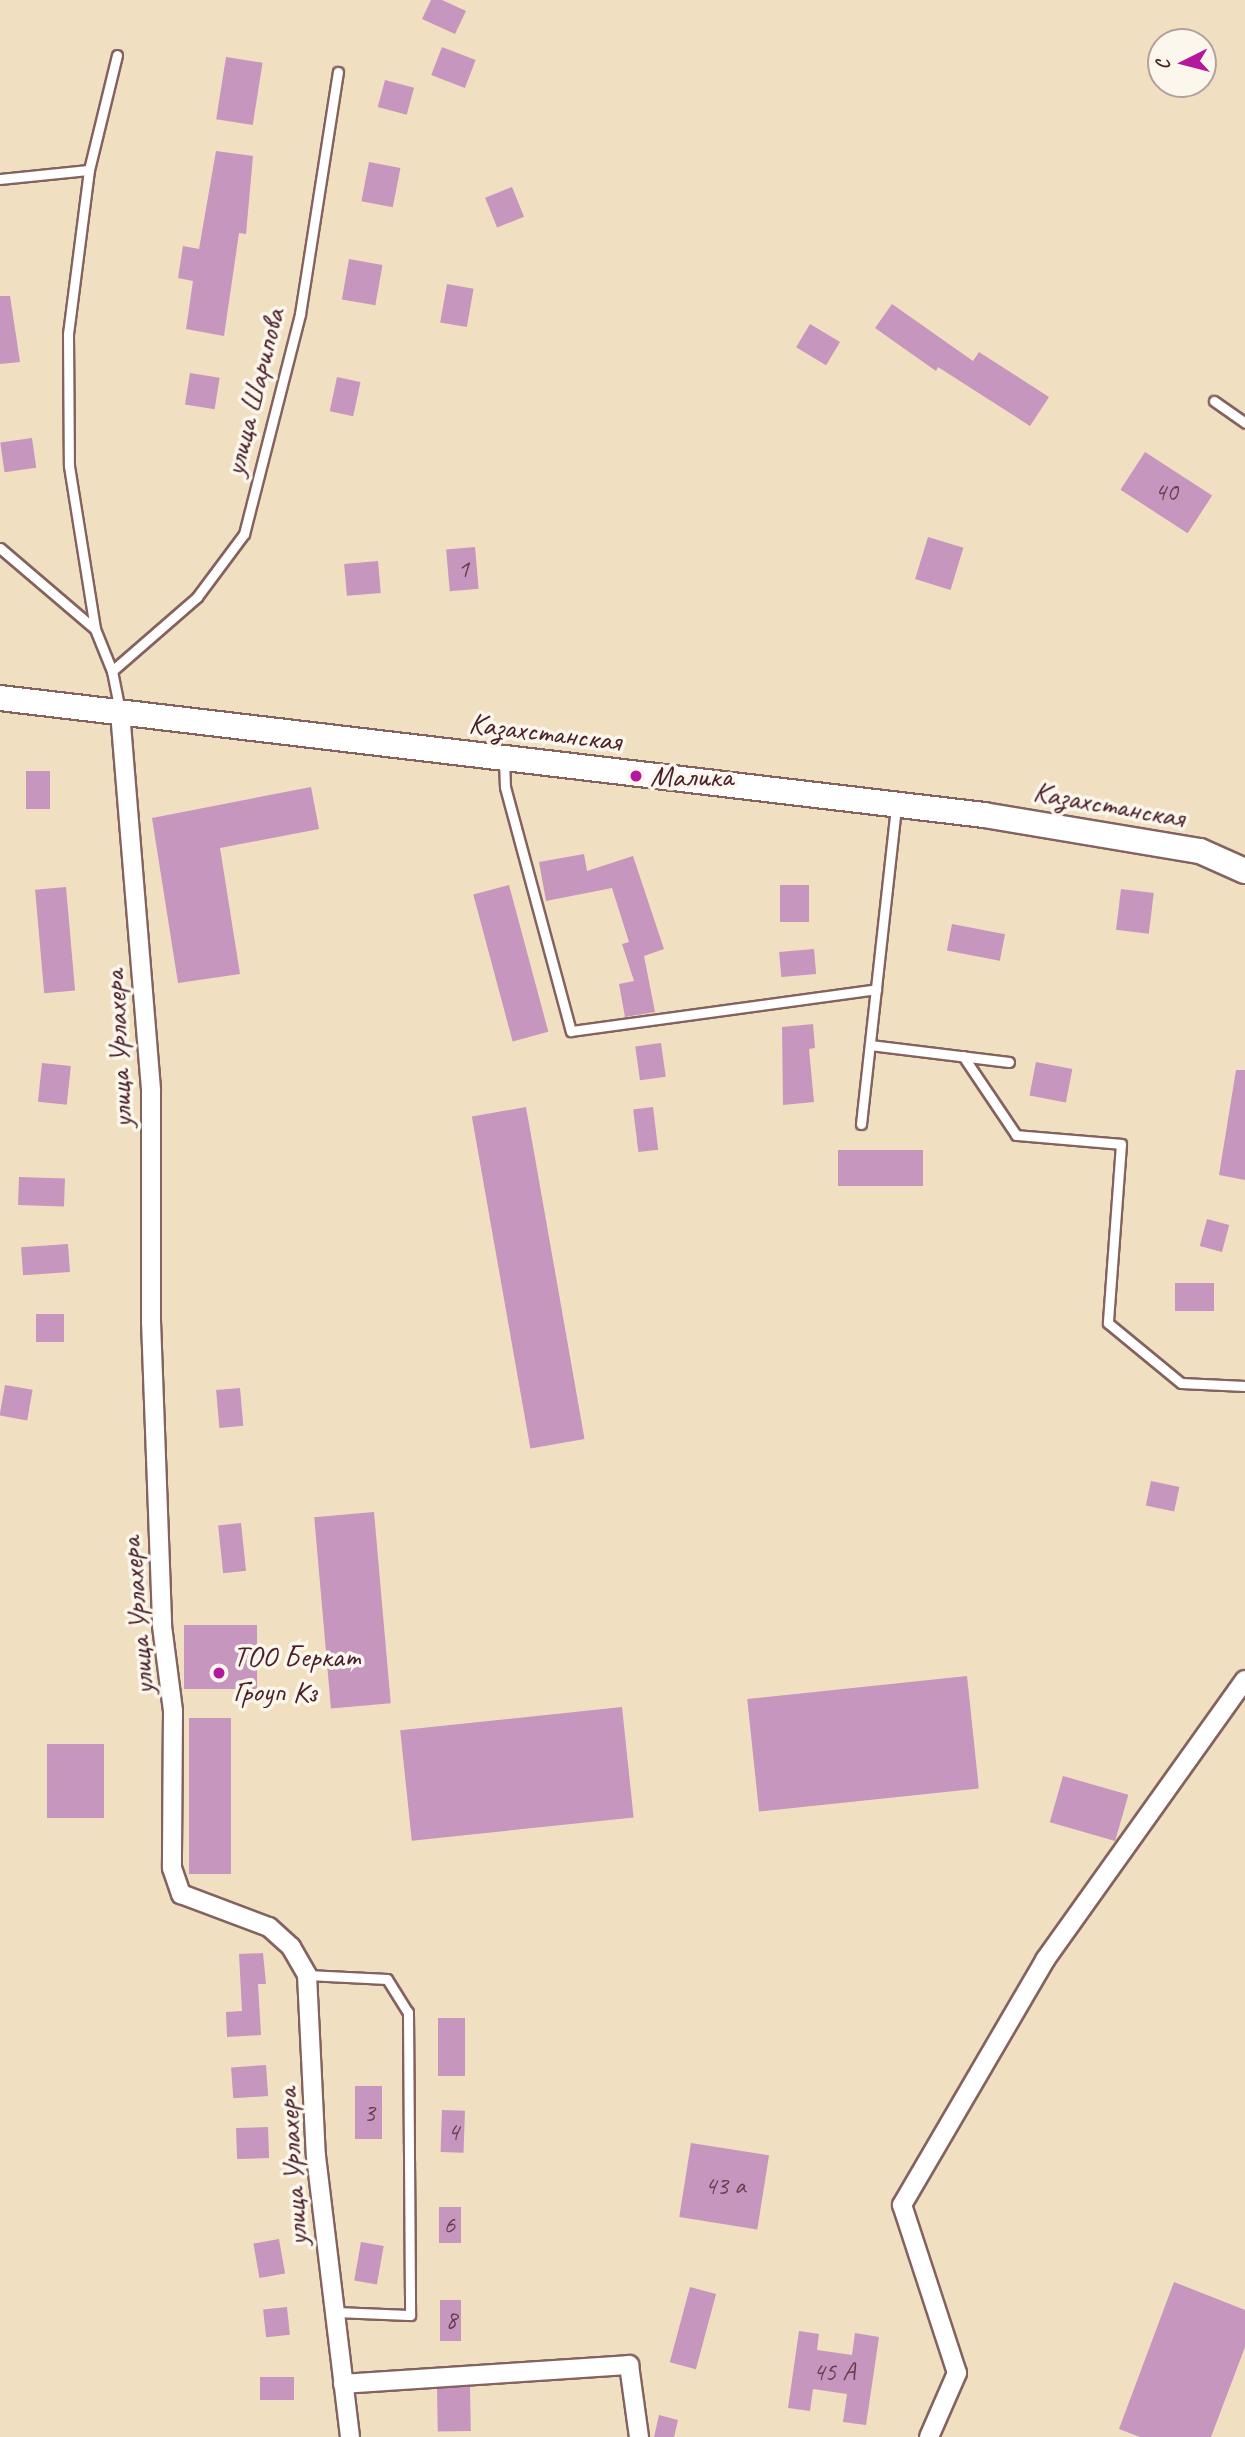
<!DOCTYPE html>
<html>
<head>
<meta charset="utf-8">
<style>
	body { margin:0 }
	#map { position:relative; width:1245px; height:2437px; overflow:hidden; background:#f1dfc1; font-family:Caveat,sans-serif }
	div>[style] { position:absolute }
	.building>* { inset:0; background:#c696bf; transform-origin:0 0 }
	.roads { filter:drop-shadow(2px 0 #846260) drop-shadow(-2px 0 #846260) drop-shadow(0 2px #846260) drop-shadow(0 -2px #846260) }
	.lane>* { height:9px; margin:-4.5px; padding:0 4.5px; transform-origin:4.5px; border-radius:4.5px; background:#fff }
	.street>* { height:18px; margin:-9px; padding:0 9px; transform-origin:9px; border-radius:9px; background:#fff }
	.secondary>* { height:24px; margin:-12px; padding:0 12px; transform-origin:12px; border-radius:12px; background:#fff }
	.dots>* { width:19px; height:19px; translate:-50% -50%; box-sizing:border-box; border:4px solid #fbf7ec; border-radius:50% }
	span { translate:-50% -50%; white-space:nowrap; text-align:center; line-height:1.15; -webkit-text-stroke:7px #fbf7ec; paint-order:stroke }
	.number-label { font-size:26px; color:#693d50 }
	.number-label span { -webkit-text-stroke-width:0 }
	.street-label { font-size:30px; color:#4a1f2b }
	.poi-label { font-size:30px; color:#4a1f2b }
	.left { translate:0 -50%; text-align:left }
	.north { position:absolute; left:1147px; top:28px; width:70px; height:70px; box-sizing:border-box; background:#fbf7ec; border:2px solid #b4a19f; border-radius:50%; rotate:264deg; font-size:19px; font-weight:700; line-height:28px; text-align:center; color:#4a1f2b }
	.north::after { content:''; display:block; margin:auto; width:24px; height:32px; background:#b5179e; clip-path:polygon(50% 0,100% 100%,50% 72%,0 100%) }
</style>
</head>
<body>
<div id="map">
	<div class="building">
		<div style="clip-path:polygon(431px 0,442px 0,466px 11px,455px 34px,422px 19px)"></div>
		<div style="left:442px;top:47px;width:36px;height:30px;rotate:21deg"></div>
		<div style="left:226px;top:57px;width:37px;height:63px;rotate:9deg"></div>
		<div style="left:385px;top:80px;width:30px;height:28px;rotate:15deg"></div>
		<div style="clip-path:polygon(216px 151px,253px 156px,246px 234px,239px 233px,224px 336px,186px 329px,193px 281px,178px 278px,183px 246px,199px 249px)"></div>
		<div style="left:369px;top:162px;width:32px;height:40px;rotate:11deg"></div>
		<div style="left:512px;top:187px;width:32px;height:29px;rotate:68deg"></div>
		<div style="left:349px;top:259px;width:34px;height:41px;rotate:10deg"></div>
		<div style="left:447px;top:284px;width:27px;height:39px;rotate:10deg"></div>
		<div style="clip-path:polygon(0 296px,10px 296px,20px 362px,0 364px)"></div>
		<div style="clip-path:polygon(892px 304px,973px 361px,979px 352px,1049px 397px,1030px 426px,938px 367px,936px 371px,875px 328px)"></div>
		<div style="left:810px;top:324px;width:35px;height:27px;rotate:31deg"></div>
		<div style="left:190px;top:373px;width:30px;height:32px;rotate:9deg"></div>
		<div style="left:337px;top:377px;width:24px;height:35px;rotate:12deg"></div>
		<div style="left:32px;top:438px;width:30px;height:32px;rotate:82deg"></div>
		<div style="left:1145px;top:452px;width:80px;height:45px;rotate:33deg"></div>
		<div style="left:928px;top:537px;width:37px;height:44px;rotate:17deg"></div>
		<div style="left:475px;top:547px;width:42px;height:29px;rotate:85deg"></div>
		<div style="left:378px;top:561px;width:32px;height:34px;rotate:85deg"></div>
		<div style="left:26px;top:771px;width:24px;height:38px"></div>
		<div style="clip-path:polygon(311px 787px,319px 829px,220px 848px,240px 974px,178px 983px,152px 818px)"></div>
		<div style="clip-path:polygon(584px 854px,587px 871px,633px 856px,664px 949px,644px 956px,655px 1012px,625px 1017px,619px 984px,634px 981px,622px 944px,629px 942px,612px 888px,546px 901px,539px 862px)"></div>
		<div style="left:509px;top:885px;width:152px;height:37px;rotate:75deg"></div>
		<div style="left:780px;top:885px;width:29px;height:37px"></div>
		<div style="left:66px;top:887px;width:104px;height:31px;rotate:85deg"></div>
		<div style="left:1121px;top:889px;width:33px;height:41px;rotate:7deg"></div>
		<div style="left:952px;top:924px;width:54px;height:27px;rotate:11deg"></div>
		<div style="left:814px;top:949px;width:25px;height:35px;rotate:85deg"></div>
		<div style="clip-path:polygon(813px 1024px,815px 1048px,809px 1049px,814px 1102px,783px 1105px,782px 1027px)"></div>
		<div style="left:661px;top:1043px;width:34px;height:26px;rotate:82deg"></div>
		<div style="left:1036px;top:1062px;width:37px;height:34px;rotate:11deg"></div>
		<div style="left:42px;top:1063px;width:29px;height:39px;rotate:6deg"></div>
		<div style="clip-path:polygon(1236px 1070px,1245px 1070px,1245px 1180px,1219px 1175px)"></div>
		<div style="left:526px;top:1107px;width:337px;height:55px;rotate:80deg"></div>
		<div style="left:653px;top:1107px;width:43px;height:20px;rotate:83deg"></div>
		<div style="left:838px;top:1150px;width:85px;height:36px"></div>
		<div style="left:19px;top:1177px;width:46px;height:28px;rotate:2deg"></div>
		<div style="left:1207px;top:1219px;width:23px;height:28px;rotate:15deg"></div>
		<div style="left:68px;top:1244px;width:28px;height:47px;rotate:86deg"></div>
		<div style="left:1175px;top:1283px;width:39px;height:28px"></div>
		<div style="left:36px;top:1314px;width:28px;height:28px"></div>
		<div style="left:5px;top:1385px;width:28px;height:31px;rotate:10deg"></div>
		<div style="left:240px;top:1388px;width:38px;height:24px;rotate:85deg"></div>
		<div style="left:1151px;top:1481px;width:29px;height:25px;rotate:12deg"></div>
		<div style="left:374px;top:1512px;width:192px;height:60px;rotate:85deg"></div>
		<div style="left:241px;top:1523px;width:48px;height:23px;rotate:84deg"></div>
		<div style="left:184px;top:1625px;width:73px;height:64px"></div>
		<div style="left:967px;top:1676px;width:113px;height:221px;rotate:84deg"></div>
		<div style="left:622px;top:1707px;width:111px;height:223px;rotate:84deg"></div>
		<div style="left:189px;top:1718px;width:42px;height:156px"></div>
		<div style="left:47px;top:1744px;width:57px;height:74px"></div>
		<div style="left:1063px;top:1776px;width:68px;height:48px;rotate:16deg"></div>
		<div style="clip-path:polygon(263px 1953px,266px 1984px,258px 1984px,261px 2035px,227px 2037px,226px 2012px,242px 2011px,239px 1954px)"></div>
		<div style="left:438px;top:2018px;width:27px;height:58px"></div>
		<div style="left:266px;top:2065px;width:31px;height:35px;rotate:86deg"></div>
		<div style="left:382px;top:2086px;width:53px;height:27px;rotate:90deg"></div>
		<div style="left:442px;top:2110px;width:23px;height:42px;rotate:2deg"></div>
		<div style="left:268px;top:2127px;width:31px;height:32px;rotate:88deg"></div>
		<div style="left:691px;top:2143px;width:79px;height:75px;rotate:9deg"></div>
		<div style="left:439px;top:2207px;width:22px;height:36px"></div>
		<div style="left:279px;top:2239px;width:35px;height:26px;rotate:80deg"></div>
		<div style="left:361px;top:2242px;width:23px;height:39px;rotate:10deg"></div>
		<div style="clip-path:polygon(1174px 2282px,1245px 2310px,1245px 2347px,1211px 2437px,1140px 2437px,1119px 2429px)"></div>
		<div style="left:690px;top:2287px;width:27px;height:78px;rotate:15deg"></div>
		<div style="left:440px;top:2300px;width:21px;height:41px"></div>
		<div style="left:287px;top:2307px;width:28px;height:24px;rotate:84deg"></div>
		<div style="clip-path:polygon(799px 2331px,819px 2334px,817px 2350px,852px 2355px,855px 2333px,879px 2337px,866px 2425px,843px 2422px,847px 2394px,813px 2389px,810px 2411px,788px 2408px)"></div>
		<div style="left:260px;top:2377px;width:34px;height:23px"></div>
		<div style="left:470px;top:2387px;width:44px;height:33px;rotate:89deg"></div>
		<div style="clip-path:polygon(659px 2415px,678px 2420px,674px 2437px,654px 2437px)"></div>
	</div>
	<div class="roads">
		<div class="lane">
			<div style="left:117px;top:55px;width:118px;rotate:103.7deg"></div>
			<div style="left:89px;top:170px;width:165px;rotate:97.3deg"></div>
			<div style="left:68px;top:334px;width:132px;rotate:89.6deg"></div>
			<div style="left:69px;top:466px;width:165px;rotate:80.9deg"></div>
			<div style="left:95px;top:629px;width:45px;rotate:68deg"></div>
			<div style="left:112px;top:671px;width:41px;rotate:78.7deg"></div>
			<div style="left:0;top:179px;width:89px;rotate:-5.8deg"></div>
			<div style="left:1214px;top:401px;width:38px;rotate:35deg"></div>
			<div style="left:0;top:548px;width:125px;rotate:40.5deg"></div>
			<div style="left:112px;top:671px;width:113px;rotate:-41deg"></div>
			<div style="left:197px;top:597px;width:79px;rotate:-53.3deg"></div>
			<div style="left:244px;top:534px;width:227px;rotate:-75.7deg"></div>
			<div style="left:300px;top:314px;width:245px;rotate:-81.1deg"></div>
			<div style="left:504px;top:759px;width:28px;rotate:88deg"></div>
			<div style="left:505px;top:787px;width:253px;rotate:74.9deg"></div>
			<div style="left:571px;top:1031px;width:308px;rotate:-7.8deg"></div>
			<div style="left:870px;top:1045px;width:140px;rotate:7deg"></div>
			<div style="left:963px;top:1056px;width:95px;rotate:56.1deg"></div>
			<div style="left:1016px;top:1135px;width:105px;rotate:4.9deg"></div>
			<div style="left:1121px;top:1144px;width:179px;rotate:94.2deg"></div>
			<div style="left:1108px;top:1323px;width:94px;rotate:39.4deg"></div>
			<div style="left:1181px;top:1383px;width:64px;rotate:2.7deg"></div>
			<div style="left:861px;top:1124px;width:320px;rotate:-83.7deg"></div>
			<div style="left:307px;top:1975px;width:80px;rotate:2.9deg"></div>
			<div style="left:387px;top:1979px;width:39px;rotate:58deg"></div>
			<div style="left:408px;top:2012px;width:303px;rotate:89.6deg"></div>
			<div style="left:410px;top:2315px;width:76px;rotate:-177.7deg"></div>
		</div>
		<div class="street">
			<div style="left:120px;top:712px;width:380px;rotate:85.3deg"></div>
			<div style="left:151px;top:1091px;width:230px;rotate:90deg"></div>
			<div style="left:151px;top:1321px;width:305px;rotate:87.9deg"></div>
			<div style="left:162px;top:1626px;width:86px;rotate:82.6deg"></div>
			<div style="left:173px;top:1711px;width:157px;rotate:90.4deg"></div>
			<div style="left:172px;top:1868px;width:28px;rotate:71deg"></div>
			<div style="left:181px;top:1894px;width:94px;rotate:20.6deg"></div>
			<div style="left:269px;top:1927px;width:30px;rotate:42deg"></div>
			<div style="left:291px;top:1947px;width:32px;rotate:60deg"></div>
			<div style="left:307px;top:1975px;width:181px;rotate:87.2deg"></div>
			<div style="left:316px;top:2156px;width:283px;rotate:83.1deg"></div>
			<div style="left:343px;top:2384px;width:287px;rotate:-3.8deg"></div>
			<div style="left:629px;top:2365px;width:73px;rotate:82.1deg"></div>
			<div style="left:929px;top:2437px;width:70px;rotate:-66.4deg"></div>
			<div style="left:957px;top:2373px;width:177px;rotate:-108.1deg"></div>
			<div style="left:902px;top:2205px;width:284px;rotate:-59.7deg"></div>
			<div style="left:1045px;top:1960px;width:344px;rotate:-54.5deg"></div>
		</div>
		<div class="secondary">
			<div style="left:0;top:698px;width:991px;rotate:6.78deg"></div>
			<div style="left:984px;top:815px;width:219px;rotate:9.5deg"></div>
			<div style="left:1200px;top:851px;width:49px;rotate:24deg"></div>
		</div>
	</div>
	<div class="dots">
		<div style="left:636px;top:776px;background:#b5179e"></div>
		<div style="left:219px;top:1673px;background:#b5179e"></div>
	</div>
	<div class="number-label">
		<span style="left:1166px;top:492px">40</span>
		<span style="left:463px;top:569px">1</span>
		<span style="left:369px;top:2113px">3</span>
		<span style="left:453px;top:2132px">4</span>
		<span style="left:725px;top:2186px">43 а</span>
		<span style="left:449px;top:2225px">6</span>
		<span style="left:451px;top:2320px">8</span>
		<span style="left:834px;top:2372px">45 А</span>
	</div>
	<div class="street-label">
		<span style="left:254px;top:392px;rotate:-76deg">улица Шарипова</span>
		<span style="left:545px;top:732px;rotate:7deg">Казахстанская</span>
		<span style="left:1109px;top:804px;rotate:10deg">Казахстанская</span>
		<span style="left:118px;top:1049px;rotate:-93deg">улица Урлахера</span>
		<span style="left:137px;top:1616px;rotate:-95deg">улица Урлахера</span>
		<span style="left:292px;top:2167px;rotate:-94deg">улица Урлахера</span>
	</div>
	<div class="poi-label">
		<span class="left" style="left:650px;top:776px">Малика</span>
		<span class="left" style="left:233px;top:1673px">ТОО Беркат<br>Гроуп Кз</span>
	</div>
	<div class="north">С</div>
</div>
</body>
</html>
